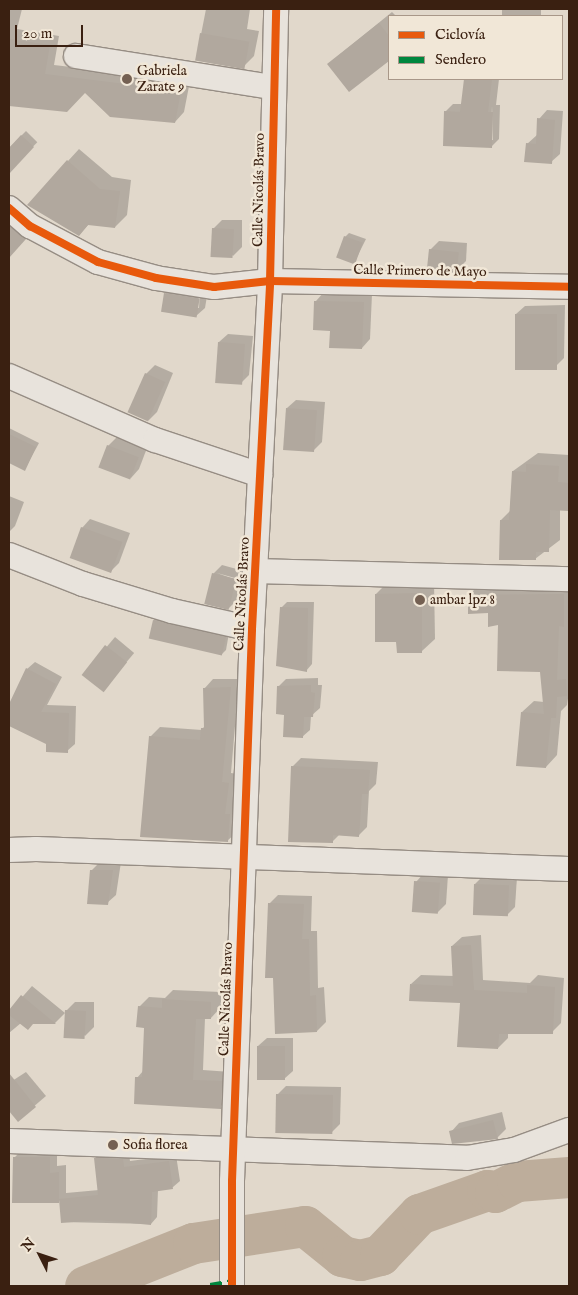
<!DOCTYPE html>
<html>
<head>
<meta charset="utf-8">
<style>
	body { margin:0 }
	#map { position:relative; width:578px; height:1295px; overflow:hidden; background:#e1d8cb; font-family:"IM FELL English",serif }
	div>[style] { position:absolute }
	.shadow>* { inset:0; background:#0003; transform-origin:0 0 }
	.river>* { height:41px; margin:-20.5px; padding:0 20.5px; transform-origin:20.5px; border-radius:20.5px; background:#bdad9b }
	.building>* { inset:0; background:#b1a89e; transform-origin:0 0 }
	.roads { filter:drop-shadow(1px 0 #968d84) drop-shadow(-1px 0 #968d84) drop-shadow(0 1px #968d84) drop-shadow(0 -1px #968d84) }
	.street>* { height:24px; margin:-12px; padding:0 12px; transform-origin:12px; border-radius:12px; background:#e8e3dc }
	.quiet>* { height:6px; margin-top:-3px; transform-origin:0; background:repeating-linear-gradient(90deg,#00873e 0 12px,transparent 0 18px) }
	.cycleway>* { height:8px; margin:-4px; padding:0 4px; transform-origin:4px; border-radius:4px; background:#e8590c }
	.dots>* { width:14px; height:14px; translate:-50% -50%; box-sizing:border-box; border:2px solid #f1e7d7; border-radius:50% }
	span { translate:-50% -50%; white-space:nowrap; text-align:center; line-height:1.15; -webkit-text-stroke:5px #f1e7d7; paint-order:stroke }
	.poi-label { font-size:14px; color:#3a2011 }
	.left { translate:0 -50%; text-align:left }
	.street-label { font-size:14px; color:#3a2011 }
	.frame { position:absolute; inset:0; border:10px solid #3a2011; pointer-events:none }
	.legend { position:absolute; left:388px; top:15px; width:175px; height:65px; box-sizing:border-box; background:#f1e7d7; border:1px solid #a89788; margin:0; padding:6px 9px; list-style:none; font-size:15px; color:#3a2011 }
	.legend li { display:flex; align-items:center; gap:10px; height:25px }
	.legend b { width:25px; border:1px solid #a89788 }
	.north { position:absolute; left:15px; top:1230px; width:50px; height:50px; -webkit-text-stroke:4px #f1e7d7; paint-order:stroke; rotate:311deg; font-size:14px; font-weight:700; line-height:20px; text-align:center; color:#3a2011 }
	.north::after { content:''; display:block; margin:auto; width:18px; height:22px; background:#3a2011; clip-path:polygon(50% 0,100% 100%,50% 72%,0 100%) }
	.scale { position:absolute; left:15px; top:25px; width:68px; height:22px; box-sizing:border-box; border:2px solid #3a2011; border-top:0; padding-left:6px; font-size:15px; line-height:18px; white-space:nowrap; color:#3a2011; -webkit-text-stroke:4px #f1e7d7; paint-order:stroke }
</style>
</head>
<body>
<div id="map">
	<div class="shadow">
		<div style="clip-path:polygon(9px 9px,22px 9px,17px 29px,59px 36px,54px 65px,190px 81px,184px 112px,175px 122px,85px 92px,10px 105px)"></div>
		<div style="clip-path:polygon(206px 9px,250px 9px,247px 29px,259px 31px,254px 56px,243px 67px,196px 60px)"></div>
		<div style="left:502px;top:9px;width:39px;height:7px"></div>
		<div style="clip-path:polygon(392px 12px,396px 16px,389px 16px,389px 60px,349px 91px,328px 64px)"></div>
		<div style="clip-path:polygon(evenodd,465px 79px,499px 79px,496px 105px,500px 105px,499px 139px,491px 147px,445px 112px,453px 104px,463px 104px,465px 79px,492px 106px,493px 140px,491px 140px,492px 106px)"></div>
		<div style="clip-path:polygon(547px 110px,563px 111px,560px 154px,551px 162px,527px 144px,537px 135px,539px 119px)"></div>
		<div style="left:26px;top:131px;width:16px;height:25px;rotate:45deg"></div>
		<div style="clip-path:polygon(79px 149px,112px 177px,131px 180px,127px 215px,115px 227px,89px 224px,79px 235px,68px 161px)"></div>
		<div style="clip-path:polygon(9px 220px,33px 230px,10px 255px,9px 254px)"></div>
		<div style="clip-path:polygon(222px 220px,242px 220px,242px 247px,233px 256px,213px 229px)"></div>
		<div style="clip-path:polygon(349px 233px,366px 239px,354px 263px,345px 237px)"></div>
		<div style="clip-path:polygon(439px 241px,467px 243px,466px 261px,457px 270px,430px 250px)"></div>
		<div style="clip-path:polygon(evenodd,174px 285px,208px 290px,205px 308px,196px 316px,165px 294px,174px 285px,200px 292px,199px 308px,197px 308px,200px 292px)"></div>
		<div style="clip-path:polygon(324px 292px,372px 294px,370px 339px,362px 348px,331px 330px,316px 301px)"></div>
		<div style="clip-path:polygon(565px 305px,564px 358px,555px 367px,516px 314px,525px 306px)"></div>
		<div style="clip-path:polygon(228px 334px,253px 336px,249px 375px,240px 384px,219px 342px)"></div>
		<div style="clip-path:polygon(155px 365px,173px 373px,157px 412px,148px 421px,146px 374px)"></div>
		<div style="clip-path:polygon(296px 400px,325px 402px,322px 442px,314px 450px,287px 408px)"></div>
		<div style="clip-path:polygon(9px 428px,39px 443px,25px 469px,9px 459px)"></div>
		<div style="clip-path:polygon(117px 437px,147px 448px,139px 469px,131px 478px,108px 446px)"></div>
		<div style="clip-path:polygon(538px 453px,569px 455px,569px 510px,560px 510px,560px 540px,535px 559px,501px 520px,510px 511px,513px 471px)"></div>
		<div style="clip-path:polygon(9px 496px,24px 502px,15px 526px,9px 532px)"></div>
		<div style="clip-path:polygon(90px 519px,130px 533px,119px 563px,110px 572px,82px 528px)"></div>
		<div style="clip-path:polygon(222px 565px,244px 571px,242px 580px,217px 573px,242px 582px,237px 600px,229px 608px,213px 574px)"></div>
		<div style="clip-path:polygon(434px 581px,435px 639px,422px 651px,398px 640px,376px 594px,388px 582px)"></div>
		<div style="clip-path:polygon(569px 583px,569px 692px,567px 705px,561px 711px,557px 755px,546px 767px,522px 712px,534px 701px,544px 702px,541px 671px,489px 612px,469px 595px,480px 584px)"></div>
		<div style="clip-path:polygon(287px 602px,314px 602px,312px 664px,306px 671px,281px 608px)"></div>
		<div style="clip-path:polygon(158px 616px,229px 633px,226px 650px,222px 654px,152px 638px,154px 620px)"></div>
		<div style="left:115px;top:637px;width:25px;height:49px;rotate:40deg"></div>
		<div style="clip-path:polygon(35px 662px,62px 677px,47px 705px,76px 706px,75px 744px,67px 751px,9px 724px,9px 707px,27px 669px)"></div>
		<div style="clip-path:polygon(318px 678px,318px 685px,322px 685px,320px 708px,311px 716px,310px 730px,302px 737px,286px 714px,278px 687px,286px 679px)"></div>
		<div style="clip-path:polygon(213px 679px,239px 679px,231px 773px,238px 774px,237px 832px,227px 841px,150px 737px,160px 727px,202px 730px,205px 725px,204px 689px)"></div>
		<div style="clip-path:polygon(301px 758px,378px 762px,376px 784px,369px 791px,367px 827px,358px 836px,339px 835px,332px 842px,292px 767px)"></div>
		<div style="clip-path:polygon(100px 862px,121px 862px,116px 895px,107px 903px,91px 871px)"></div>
		<div style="clip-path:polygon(424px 873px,448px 875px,446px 904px,437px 913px,416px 882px)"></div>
		<div style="clip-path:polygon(484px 875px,517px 877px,515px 907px,507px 915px,475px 884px)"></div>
		<div style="clip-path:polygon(278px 895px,312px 896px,311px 931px,317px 931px,318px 988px,324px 987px,326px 1022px,317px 1031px,270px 903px)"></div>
		<div style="clip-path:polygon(481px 935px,483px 980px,530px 983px,538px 975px,564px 978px,561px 1023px,551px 1033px,508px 1033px,508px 1038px,498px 1048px,462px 1002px,411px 984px,421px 975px,454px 976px,452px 946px,462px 937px)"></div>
		<div style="clip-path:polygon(32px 986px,65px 1013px,55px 1023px,21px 1023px,9px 1033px,9px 1012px)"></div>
		<div style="clip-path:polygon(173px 990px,221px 992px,221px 1007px,211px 1018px,205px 1018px,203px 1070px,231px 1072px,230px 1097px,220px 1107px,137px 1078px,143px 1071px,146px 1027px,139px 1007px,149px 997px,165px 998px)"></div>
		<div style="clip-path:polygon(75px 1002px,94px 1002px,94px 1027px,85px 1036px,66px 1011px)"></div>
		<div style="clip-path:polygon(267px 1038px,293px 1038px,293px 1071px,284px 1079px,258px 1046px)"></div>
		<div style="clip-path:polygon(26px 1072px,46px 1096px,18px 1120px,9px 1109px,9px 1083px)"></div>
		<div style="clip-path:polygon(286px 1086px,341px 1087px,340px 1124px,331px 1133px,277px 1095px)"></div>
		<div style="clip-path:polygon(502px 1112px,506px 1129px,497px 1138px,451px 1132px,459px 1123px)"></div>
		<div style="clip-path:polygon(21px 1151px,57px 1151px,57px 1166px,66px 1165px,66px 1193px,99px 1190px,95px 1158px,102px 1152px,129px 1153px,130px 1161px,176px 1155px,180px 1181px,173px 1187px,158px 1190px,157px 1217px,151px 1224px,62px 1222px,60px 1200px,58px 1202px,14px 1158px)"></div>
	</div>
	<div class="river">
		<div style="left:85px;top:1286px;width:116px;rotate:-21.7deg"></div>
		<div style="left:193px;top:1243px;width:113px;rotate:-8.6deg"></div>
		<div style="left:305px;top:1226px;width:48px;rotate:39deg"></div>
		<div style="left:342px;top:1256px;width:18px;rotate:13deg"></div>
		<div style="left:360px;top:1260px;width:21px;rotate:-14deg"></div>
		<div style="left:380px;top:1255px;width:57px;rotate:-46.4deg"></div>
		<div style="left:419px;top:1214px;width:72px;rotate:-19.4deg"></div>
		<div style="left:487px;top:1190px;width:8px;rotate:14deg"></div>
		<div style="left:495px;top:1192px;width:25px;rotate:-27deg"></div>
		<div style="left:517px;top:1181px;width:52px;rotate:-4.4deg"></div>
	</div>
	<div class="building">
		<div style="clip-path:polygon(379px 23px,389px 36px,389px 61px,349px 92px,327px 64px)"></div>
		<div style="left:200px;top:33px;width:50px;height:28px;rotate:10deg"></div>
		<div style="clip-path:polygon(9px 39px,50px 45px,45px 74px,181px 91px,175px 123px,110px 117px,85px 93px,67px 112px,9px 106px)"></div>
		<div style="clip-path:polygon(464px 79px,492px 79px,488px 112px,493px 112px,492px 148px,443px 146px,444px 111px,460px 112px)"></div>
		<div style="clip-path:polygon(537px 118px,555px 120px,552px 164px,524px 162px,526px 143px,536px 144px)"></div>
		<div style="clip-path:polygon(21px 135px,34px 147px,9px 174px,9px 148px)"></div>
		<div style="clip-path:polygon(67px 160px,100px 189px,120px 191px,115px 228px,88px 225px,79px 236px,27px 205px)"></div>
		<div style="clip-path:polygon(9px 226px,26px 239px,9px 258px)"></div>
		<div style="left:212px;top:228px;width:22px;height:29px;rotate:3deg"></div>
		<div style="left:344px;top:236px;width:20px;height:23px;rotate:20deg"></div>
		<div style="left:429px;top:249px;width:30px;height:21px;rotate:6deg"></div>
		<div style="left:164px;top:293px;width:36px;height:19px;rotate:9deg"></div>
		<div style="clip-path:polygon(314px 301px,364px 302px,362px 349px,329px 348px,330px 331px,313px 330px)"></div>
		<div style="left:515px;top:314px;width:42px;height:56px"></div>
		<div style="left:218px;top:342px;width:27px;height:41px;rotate:4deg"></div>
		<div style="left:145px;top:373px;width:22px;height:43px;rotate:24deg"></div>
		<div style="left:286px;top:408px;width:31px;height:42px;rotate:4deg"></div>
		<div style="clip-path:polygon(9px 434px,36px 447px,25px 471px,9px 463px)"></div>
		<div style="left:107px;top:445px;width:34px;height:24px;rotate:21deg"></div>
		<div style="clip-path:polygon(526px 464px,559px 466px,558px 482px,569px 483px,569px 511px,550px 510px,549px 552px,536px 552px,536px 560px,499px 560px,500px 520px,509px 520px,512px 471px,526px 472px)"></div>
		<div style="left:81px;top:527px;width:44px;height:33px;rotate:20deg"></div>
		<div style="left:212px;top:573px;width:25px;height:32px;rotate:14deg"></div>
		<div style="clip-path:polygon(422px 593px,422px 653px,397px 653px,396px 642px,375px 642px,375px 594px)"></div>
		<div style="clip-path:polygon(564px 594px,564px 627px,559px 626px,557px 680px,566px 679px,567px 696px,557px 697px,556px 718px,551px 718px,546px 768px,516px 766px,521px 712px,544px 714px,540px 672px,497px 671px,498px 625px,488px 627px,488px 613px,468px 614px,468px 595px)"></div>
		<div style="clip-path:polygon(280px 607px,308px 608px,307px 672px,276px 666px)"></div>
		<div style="left:153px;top:620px;width:75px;height:19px;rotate:13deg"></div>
		<div style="left:105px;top:645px;width:28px;height:38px;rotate:38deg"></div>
		<div style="clip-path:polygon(26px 668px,56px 684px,41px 712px,69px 713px,68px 753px,46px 752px,46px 744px,9px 726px,9px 704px)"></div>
		<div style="clip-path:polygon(311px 685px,311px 692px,315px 693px,313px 717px,304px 717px,303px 738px,283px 737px,284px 715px,276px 714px,277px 686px)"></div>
		<div style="clip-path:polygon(231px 687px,222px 782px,229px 783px,225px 814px,230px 814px,228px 842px,140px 837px,149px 736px,200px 740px,201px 728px,204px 728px,203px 688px)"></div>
		<div style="clip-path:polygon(291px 766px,370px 770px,368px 794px,362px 794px,359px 837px,333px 835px,333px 843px,288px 842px)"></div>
		<div style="clip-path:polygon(90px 870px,113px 870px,108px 905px,87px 904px)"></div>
		<div style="left:414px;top:881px;width:26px;height:31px;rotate:4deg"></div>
		<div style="left:474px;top:884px;width:35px;height:31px;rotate:2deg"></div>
		<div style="clip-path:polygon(268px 903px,304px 904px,302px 939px,309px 939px,310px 996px,316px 995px,317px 1032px,275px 1034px,273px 978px,265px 978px)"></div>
		<div style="clip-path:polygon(471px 945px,474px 990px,527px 993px,527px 985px,555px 987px,553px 1034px,499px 1034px,498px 1049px,457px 1047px,460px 1003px,409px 1001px,410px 984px,453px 986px,451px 946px)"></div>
		<div style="clip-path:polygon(21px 995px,56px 1024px,33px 1024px,28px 1030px,9px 1015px,9px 1010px)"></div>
		<div style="clip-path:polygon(162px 999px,211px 1002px,211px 1019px,196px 1019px,193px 1080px,222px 1081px,221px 1109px,134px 1104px,135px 1077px,142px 1077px,144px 1028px,136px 1027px,138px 1006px,162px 1008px)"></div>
		<div style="left:65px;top:1010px;width:21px;height:28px;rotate:3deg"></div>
		<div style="left:257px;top:1046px;width:28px;height:34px"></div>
		<div style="clip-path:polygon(9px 1073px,36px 1107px,18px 1122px,9px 1111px)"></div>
		<div style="left:276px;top:1094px;width:57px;height:39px;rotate:1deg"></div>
		<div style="clip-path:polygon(493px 1120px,498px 1139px,452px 1144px,449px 1131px)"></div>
		<div style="clip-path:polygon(13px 1157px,50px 1157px,50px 1173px,59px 1172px,59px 1203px,12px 1203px)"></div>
		<div style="clip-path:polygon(94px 1158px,123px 1159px,124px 1167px,169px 1161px,173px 1189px,152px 1192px,151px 1225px,99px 1220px,61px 1223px,59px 1199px,98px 1195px)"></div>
	</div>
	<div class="roads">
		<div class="street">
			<div style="left:76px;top:56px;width:198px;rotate:9deg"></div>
			<div style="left:9px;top:208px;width:28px;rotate:41deg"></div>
			<div style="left:30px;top:226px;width:77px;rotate:27.9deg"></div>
			<div style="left:98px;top:262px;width:60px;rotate:15.4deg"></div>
			<div style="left:156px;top:278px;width:59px;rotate:8.8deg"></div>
			<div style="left:214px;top:287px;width:56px;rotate:-6.1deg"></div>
			<div style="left:270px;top:281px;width:299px;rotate:1.1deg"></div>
			<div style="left:9px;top:376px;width:159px;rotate:23.7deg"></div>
			<div style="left:155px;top:440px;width:111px;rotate:18.4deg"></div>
			<div style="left:9px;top:555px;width:79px;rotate:21.4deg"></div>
			<div style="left:83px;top:584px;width:93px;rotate:16.9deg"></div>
			<div style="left:172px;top:611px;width:82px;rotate:12.7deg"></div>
			<div style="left:256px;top:571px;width:313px;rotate:1.5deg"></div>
			<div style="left:9px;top:850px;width:27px;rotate:-2deg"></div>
			<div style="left:36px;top:849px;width:533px;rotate:2.15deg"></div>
			<div style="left:9px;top:1141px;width:458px;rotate:2.1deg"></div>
			<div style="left:467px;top:1158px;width:48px;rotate:-9.7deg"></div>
			<div style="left:514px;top:1150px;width:59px;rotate:-20deg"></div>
			<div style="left:232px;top:1286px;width:105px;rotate:-90deg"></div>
			<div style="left:232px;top:1181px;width:552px;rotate:-87.92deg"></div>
			<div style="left:252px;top:629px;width:348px;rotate:-87deg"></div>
			<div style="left:270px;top:281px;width:272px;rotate:-88.7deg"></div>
		</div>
	</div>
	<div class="quiet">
		<div style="left:210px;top:1286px;width:22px;rotate:-10deg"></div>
	</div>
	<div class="cycleway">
		<div style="left:9px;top:208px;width:28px;rotate:41deg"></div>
		<div style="left:30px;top:226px;width:77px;rotate:27.9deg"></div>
		<div style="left:98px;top:262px;width:60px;rotate:15.4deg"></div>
		<div style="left:156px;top:278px;width:59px;rotate:8.8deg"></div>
		<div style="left:214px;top:287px;width:56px;rotate:-6.1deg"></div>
		<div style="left:270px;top:281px;width:299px;rotate:1.1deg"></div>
		<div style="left:232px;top:1286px;width:105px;rotate:-90deg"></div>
		<div style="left:232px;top:1181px;width:552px;rotate:-87.92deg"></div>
		<div style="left:252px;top:629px;width:348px;rotate:-87deg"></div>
		<div style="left:270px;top:281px;width:272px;rotate:-88.7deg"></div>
	</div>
	<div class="dots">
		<div style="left:127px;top:79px;background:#746052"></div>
		<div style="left:420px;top:600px;background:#746052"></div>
		<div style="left:113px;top:1145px;background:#746052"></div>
	</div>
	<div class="poi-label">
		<span class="left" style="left:137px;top:79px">Gabriela<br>Zarate 9</span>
		<span class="left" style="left:430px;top:600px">ambar lpz 8</span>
		<span class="left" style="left:123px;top:1145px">Sofia florea</span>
	</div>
	<div class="street-label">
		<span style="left:259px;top:190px;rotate:-89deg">Calle Nicolás Bravo</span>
		<span style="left:420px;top:271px;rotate:1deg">Calle Primero de Mayo</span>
		<span style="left:242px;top:594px;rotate:-87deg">Calle Nicolás Bravo</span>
		<span style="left:226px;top:999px;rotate:-88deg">Calle Nicolás Bravo</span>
	</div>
	<div class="frame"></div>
	<ul class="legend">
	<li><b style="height:6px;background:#e8590c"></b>Ciclovía</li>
	<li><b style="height:6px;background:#00873e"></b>Sendero</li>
	</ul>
	<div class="north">N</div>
	<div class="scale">20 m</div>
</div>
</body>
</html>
